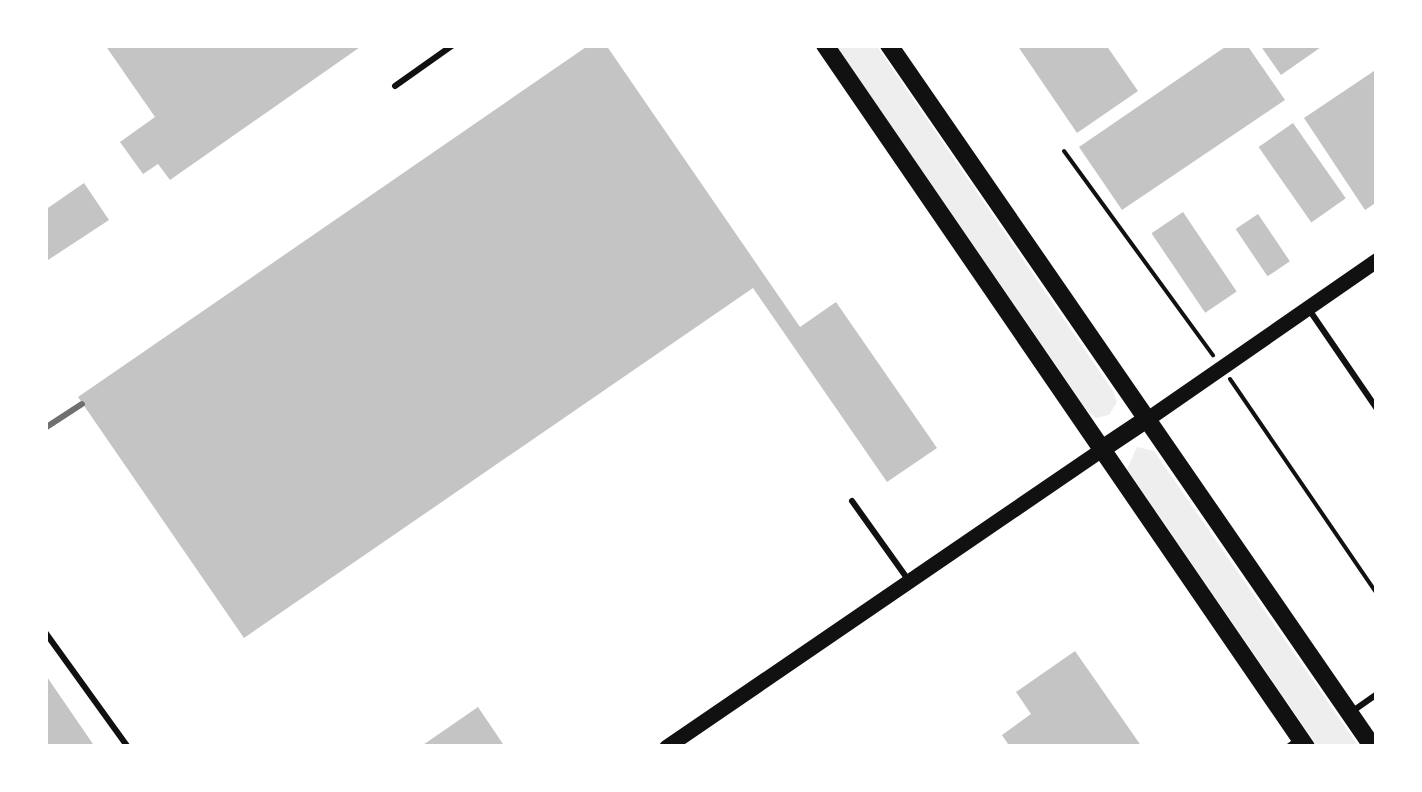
<!DOCTYPE html>
<html>
<head>
<meta charset="utf-8">
<style>
	body { margin:0 }
	#map { position:relative; width:1422px; height:792px; overflow:hidden; background:#fff; font-family:"IBM Plex Sans",sans-serif }
	div>[style] { position:absolute }
	.green>* { inset:0; background:#eee }
	.building>* { inset:0; background:#c4c4c4; transform-origin:0 0 }
	.path>* { height:4px; margin:-2px; padding:0 2px; transform-origin:2px; border-radius:2px; background:#111 }
	.service>* { height:6px; margin:-3px; padding:0 3px; transform-origin:3px; border-radius:3px; background:#111 }
	.tertiary>* { height:15px; margin:-7.5px; padding:0 7.5px; transform-origin:7.5px; border-radius:7.5px; background:#111 }
	.secondary>* { height:18px; margin:-9px; padding:0 9px; transform-origin:9px; border-radius:9px; background:#111 }
	.rail>* { height:6px; margin:-3px; padding:0 3px; transform-origin:3px; border-radius:3px; background:#707070 }
	span { translate:-50% -50%; white-space:nowrap; text-align:center; line-height:1.15; -webkit-text-stroke:8px #fff; paint-order:stroke }
	.frame { position:absolute; inset:0; border:48px solid #fff; pointer-events:none }
</style>
</head>
<body>
<div id="map">
	<div class="green">
		<div style="clip-path:polygon(836px 45px,876px 45px,1113px 391px,1117px 402px,1109px 415px,1096px 418px,1086px 409px)"></div>
		<div style="clip-path:polygon(1137px 447px,1154px 451px,1359px 747px,1318px 747px,1127px 469px)"></div>
	</div>
	<div class="building">
		<div style="clip-path:polygon(105px 45px,363px 45px,170px 180px,158px 164px,143px 174px,120px 142px,155px 117px)"></div>
		<div style="clip-path:polygon(589px 45px,606px 45px,800px 327px,836px 302px,937px 448px,887px 482px,753px 288px,244px 638px,78px 397px)"></div>
		<div style="clip-path:polygon(1017px 45px,1106px 45px,1138px 91px,1077px 133px)"></div>
		<div style="clip-path:polygon(1228px 45px,1247px 45px,1285px 100px,1122px 210px,1079px 147px)"></div>
		<div style="clip-path:polygon(1260px 45px,1324px 45px,1281px 75px)"></div>
		<div style="clip-path:polygon(1377px 69px,1377px 202px,1365px 210px,1304px 118px)"></div>
		<div style="left:1293px;top:123px;width:92px;height:42px;rotate:55deg"></div>
		<div style="clip-path:polygon(84px 183px,109px 220px,45px 262px,45px 210px)"></div>
		<div style="left:1183px;top:212px;width:96px;height:38px;rotate:56deg"></div>
		<div style="left:1258px;top:214px;width:57px;height:27px;rotate:56deg"></div>
		<div style="clip-path:polygon(1075px 651px,1142px 747px,1010px 747px,1002px 735px,1031px 714px,1016px 692px)"></div>
		<div style="clip-path:polygon(45px 674px,95px 747px,45px 747px)"></div>
		<div style="clip-path:polygon(478px 707px,505px 747px,420px 747px)"></div>
	</div>
	<div class="path">
		<div style="left:1064px;top:151px;width:253px;rotate:53.9deg"></div>
		<div style="left:1230px;top:379px;width:260px;rotate:55.6deg"></div>
	</div>
	<div class="service">
		<div style="left:395px;top:86px;width:71px;rotate:-35.3deg"></div>
		<div style="left:1310px;top:311px;width:119px;rotate:55.6deg"></div>
		<div style="left:852px;top:501px;width:98px;rotate:54.5deg"></div>
		<div style="left:45px;top:632px;width:142px;rotate:54.2deg"></div>
		<div style="left:1350px;top:713px;width:33px;rotate:-35deg"></div>
		<div style="left:1288px;top:747px;width:14px;rotate:-36deg"></div>
	</div>
	<div class="tertiary">
		<div style="left:1147px;top:419px;width:280px;rotate:-34.7deg"></div>
		<div style="left:666px;top:747px;width:528px;rotate:-34.35deg"></div>
	</div>
	<div class="secondary">
		<div style="left:825px;top:45px;width:851px;rotate:55.58deg"></div>
		<div style="left:889px;top:45px;width:853px;rotate:55.42deg"></div>
		<div style="left:1102px;top:449px;width:54px;rotate:-33.7deg"></div>
	</div>
	<div class="rail">
		<div style="left:45px;top:428px;width:44px;rotate:-33deg"></div>
	</div>
	<div class="frame"></div>
</div>
</body>
</html>
